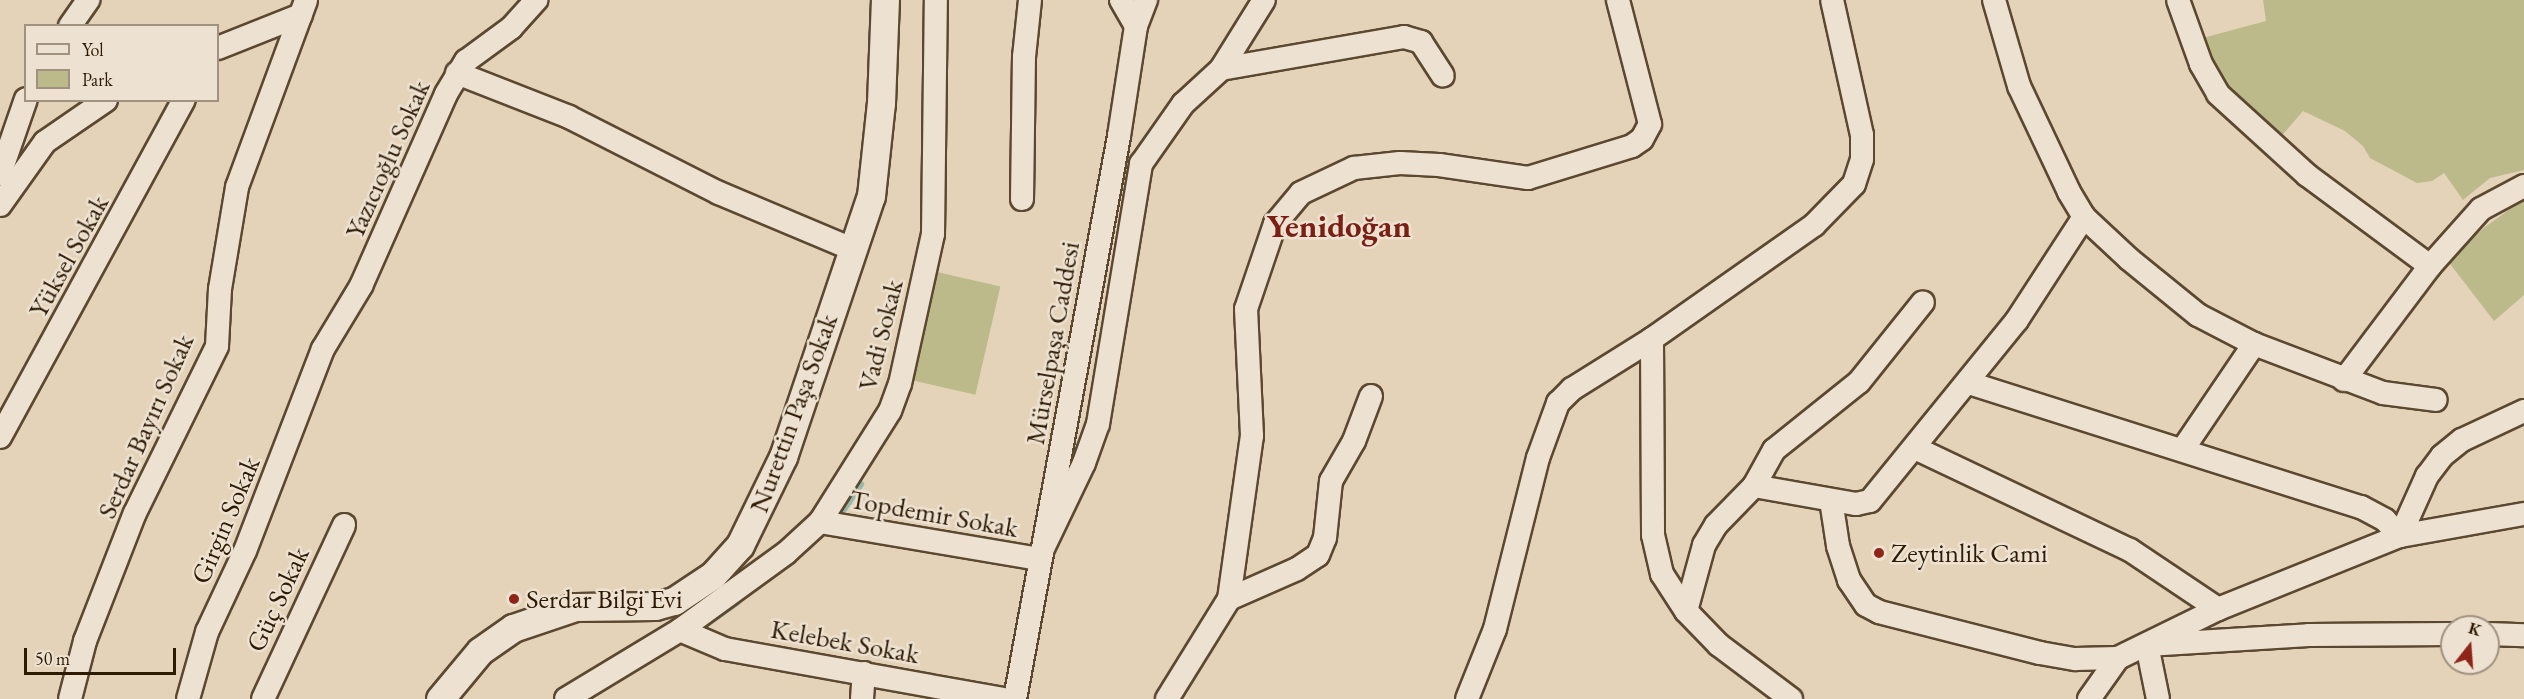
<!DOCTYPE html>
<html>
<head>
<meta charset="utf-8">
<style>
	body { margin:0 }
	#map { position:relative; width:2524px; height:699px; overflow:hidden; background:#e4d3b9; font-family:"EB Garamond",serif }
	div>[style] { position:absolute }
	.green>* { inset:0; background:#bcba8a; transform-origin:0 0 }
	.stream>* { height:6px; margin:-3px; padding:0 3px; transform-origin:3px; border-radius:3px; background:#96b8ac }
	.roads { filter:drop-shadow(2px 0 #5c4830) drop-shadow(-2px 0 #5c4830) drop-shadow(0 2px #5c4830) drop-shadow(0 -2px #5c4830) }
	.minor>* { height:22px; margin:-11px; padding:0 11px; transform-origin:11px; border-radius:11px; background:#ede2d2 }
	.tertiary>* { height:27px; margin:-13.5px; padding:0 13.5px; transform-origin:13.5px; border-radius:13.5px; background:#ede2d2 }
	.dots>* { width:16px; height:16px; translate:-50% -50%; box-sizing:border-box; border:3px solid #ede2d2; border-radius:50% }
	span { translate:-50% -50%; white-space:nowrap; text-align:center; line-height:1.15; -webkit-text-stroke:5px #ede2d2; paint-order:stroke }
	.street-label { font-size:27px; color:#2e1a03 }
	.poi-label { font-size:27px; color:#2e1a03 }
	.left { translate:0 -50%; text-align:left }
	.district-label { font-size:33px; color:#7a1f14; font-weight:700 }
	.legend { position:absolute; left:24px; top:24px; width:195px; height:78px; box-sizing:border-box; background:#ede2d2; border:2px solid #a1927f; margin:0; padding:8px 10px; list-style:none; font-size:18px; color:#2e1a03 }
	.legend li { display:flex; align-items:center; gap:12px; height:30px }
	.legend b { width:30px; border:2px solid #a1927f }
	.north { position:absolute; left:2440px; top:615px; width:60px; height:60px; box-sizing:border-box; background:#ede2d2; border:2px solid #a1927f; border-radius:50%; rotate:17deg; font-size:16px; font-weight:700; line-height:24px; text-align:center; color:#2e1a03 }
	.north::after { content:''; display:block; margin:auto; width:21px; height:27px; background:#8f2418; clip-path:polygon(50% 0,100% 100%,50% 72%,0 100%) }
	.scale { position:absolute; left:24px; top:648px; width:152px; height:27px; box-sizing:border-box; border:3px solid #2e1a03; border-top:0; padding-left:8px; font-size:18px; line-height:21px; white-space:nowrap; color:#2e1a03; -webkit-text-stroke:4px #ede2d2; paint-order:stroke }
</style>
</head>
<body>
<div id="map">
	<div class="green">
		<div style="clip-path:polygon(2263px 0,2524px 0,2524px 170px,2490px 178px,2463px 200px,2444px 173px,2432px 181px,2417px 183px,2370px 158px,2363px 146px,2345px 131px,2303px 111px,2278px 140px,2218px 84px,2199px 39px,2266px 21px)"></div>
		<div style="clip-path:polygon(2524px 199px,2524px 295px,2494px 321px,2447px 260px,2485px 227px)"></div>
		<div style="left:937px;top:272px;width:65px;height:111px;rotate:13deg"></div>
	</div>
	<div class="stream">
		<div style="left:841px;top:514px;width:36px;rotate:-56deg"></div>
		<div style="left:703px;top:627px;width:43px;rotate:-35.5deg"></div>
	</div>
	<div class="roads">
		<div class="minor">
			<div style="left:1994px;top:0;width:90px;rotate:73.8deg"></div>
			<div style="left:2019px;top:86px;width:117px;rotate:64.7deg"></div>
			<div style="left:2069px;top:192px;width:29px;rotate:59deg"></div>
			<div style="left:2084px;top:217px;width:62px;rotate:43deg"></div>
			<div style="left:2129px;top:259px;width:89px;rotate:39.1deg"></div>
			<div style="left:2198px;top:315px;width:63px;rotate:27.4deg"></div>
			<div style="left:2254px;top:344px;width:138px;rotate:20.8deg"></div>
			<div style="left:2383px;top:393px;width:53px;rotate:7.5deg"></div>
			<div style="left:2178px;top:0;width:68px;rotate:70.2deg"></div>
			<div style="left:2201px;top:64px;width:34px;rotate:60deg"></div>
			<div style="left:2218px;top:94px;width:120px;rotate:42.3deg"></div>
			<div style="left:2307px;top:175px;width:153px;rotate:36.5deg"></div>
			<div style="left:2430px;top:266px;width:76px;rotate:-48.2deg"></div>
			<div style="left:2481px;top:209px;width:49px;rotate:-28.1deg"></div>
			<div style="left:70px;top:26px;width:32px;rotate:-55deg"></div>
			<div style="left:1136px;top:26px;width:28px;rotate:-69deg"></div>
			<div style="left:218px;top:48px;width:89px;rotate:-21.7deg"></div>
			<div style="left:1221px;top:69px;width:186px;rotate:-9.9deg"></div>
			<div style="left:1404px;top:37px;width:18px;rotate:16deg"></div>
			<div style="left:1421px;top:42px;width:40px;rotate:57.1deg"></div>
			<div style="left:457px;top:73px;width:120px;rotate:21.4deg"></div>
			<div style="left:569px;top:117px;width:168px;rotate:26.9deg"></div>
			<div style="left:719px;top:193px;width:144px;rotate:22.8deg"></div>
			<div style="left:0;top:174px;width:79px;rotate:-70.9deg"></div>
			<div style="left:1022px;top:199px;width:142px;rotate:-89.2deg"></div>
			<div style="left:1024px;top:57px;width:57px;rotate:-84deg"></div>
			<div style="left:0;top:205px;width:77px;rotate:-54.5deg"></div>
			<div style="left:45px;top:142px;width:74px;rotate:-34.5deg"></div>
			<div style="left:1652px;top:339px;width:196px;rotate:89.7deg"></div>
			<div style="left:1653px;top:535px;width:40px;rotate:77deg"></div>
			<div style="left:1662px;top:574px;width:44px;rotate:57deg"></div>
			<div style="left:1686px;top:611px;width:47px;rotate:45.9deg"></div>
			<div style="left:1719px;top:645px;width:90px;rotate:36.9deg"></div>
			<div style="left:2344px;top:380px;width:143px;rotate:-53deg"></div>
			<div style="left:1969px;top:383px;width:411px;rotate:17.6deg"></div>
			<div style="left:2361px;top:507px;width:27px;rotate:28deg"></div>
			<div style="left:2385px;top:520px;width:22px;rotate:47deg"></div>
			<div style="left:0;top:437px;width:384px;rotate:-61.4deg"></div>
			<div style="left:1915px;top:448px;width:238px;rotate:25.4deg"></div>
			<div style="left:2130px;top:550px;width:106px;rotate:33.8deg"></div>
			<div style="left:2183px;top:449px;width:127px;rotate:-55.9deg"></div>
			<div style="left:1754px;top:486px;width:104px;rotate:10deg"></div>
			<div style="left:1856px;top:504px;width:14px;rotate:-12deg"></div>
			<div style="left:1870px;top:501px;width:233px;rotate:-50.9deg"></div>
			<div style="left:2017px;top:320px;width:123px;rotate:-57deg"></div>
			<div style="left:1831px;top:500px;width:47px;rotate:81.3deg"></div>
			<div style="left:1838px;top:546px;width:36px;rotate:72deg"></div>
			<div style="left:1849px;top:580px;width:30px;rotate:56deg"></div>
			<div style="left:1866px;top:605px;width:15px;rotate:28deg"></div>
			<div style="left:1879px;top:612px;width:166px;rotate:14.3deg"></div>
			<div style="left:2040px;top:653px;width:36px;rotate:10deg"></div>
			<div style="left:2075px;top:659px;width:43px;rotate:-1.3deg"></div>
			<div style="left:820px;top:522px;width:221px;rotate:9.6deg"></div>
			<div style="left:1038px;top:559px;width:106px;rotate:-64.4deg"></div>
			<div style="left:1084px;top:463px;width:41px;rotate:-70.3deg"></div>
			<div style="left:1098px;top:424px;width:264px;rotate:-80.6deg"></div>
			<div style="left:1141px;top:164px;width:73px;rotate:-55deg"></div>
			<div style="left:1183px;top:104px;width:52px;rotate:-42.6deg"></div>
			<div style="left:1221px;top:69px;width:81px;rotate:-58.1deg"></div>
			<div style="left:2400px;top:536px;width:66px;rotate:-65.8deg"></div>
			<div style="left:2427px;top:476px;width:25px;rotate:-53deg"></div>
			<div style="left:2442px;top:456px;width:26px;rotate:-39deg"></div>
			<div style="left:2462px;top:440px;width:68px;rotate:-25.1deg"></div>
			<div style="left:1229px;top:599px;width:74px;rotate:-23.8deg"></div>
			<div style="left:1297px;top:569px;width:25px;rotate:-34deg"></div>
			<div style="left:1318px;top:555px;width:18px;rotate:-68deg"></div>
			<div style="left:1325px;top:538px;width:57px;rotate:-84deg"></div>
			<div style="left:1331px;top:481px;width:46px;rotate:-60.1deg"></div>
			<div style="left:1354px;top:441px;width:48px;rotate:-69.3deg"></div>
			<div style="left:1686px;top:611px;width:68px;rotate:-74.7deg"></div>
			<div style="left:1704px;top:545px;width:23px;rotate:-59deg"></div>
			<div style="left:1716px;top:525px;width:54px;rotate:-45.7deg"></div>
			<div style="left:1754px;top:486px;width:41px;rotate:-60.9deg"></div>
			<div style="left:1774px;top:450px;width:109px;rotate:-38.7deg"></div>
			<div style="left:1859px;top:382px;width:102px;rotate:-51.3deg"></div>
			<div style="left:680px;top:630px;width:49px;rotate:22.9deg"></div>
			<div style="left:725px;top:649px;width:282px;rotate:10.2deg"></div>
			<div style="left:2488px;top:634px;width:36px;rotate:2deg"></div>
			<div style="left:70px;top:699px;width:60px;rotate:-75.5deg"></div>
			<div style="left:85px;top:641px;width:137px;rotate:-68.7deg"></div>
			<div style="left:135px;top:513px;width:186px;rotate:-63.8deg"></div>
			<div style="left:217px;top:346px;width:57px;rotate:-87deg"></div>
			<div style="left:220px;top:289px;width:103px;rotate:-80.5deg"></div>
			<div style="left:237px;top:187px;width:199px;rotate:-69.7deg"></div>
			<div style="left:188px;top:699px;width:70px;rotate:-74.2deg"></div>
			<div style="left:207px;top:632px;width:89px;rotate:-64.9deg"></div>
			<div style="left:245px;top:551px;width:217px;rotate:-68.9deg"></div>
			<div style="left:323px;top:349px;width:74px;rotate:-58.9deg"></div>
			<div style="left:361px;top:286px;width:210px;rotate:-66.1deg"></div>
			<div style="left:446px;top:94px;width:39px;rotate:-59deg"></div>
			<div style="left:466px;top:61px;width:56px;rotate:-36.3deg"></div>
			<div style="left:511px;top:28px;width:38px;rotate:-48deg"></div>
			<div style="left:263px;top:699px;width:192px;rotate:-65deg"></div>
			<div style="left:566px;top:699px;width:133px;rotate:-31.2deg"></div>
			<div style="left:680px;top:630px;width:131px;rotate:-36deg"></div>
			<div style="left:786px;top:553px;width:46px;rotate:-42.4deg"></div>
			<div style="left:820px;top:522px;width:131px;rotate:-57.8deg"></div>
			<div style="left:890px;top:411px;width:29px;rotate:-70deg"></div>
			<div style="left:900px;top:384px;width:154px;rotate:-77.6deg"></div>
			<div style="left:933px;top:234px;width:234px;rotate:-89.3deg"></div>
			<div style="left:862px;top:699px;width:26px;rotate:-86deg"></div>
			<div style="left:1015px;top:699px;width:573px;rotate:-79.53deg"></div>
			<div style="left:1119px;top:136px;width:111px;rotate:-81.2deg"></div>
			<div style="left:1136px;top:26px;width:30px;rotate:-120deg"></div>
			<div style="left:1167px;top:699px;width:118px;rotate:-58.2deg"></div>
			<div style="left:1229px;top:599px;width:165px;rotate:-82deg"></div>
			<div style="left:1252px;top:436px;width:127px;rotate:-92.7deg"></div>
			<div style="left:1246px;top:309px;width:90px;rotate:-71.2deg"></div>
			<div style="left:1275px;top:224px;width:40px;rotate:-50deg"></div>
			<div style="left:1301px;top:193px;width:59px;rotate:-25.3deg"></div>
			<div style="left:1354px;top:168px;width:46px;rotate:-6.2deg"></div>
			<div style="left:1400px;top:163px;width:39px;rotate:3deg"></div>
			<div style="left:1439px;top:165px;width:90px;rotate:8.3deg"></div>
			<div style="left:1528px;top:178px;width:109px;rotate:-17.1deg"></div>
			<div style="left:1632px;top:146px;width:12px;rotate:-35deg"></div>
			<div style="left:1642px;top:139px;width:17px;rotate:-62deg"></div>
			<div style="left:1650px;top:124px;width:128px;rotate:-104.5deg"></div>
			<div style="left:1467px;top:699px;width:75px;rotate:-68.2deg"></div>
			<div style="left:1495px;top:629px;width:176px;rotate:-75.9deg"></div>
			<div style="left:1538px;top:458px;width:59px;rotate:-70deg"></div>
			<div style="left:1558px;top:403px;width:20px;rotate:-45deg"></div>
			<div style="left:1572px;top:389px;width:94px;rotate:-32deg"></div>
			<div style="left:1652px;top:339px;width:198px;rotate:-35.1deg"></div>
			<div style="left:1814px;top:225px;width:57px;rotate:-45.7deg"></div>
			<div style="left:1854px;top:184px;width:26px;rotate:-72deg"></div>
			<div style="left:1862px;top:159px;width:24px;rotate:-90deg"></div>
			<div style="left:1862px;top:135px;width:138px;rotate:-102.5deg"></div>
			<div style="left:2089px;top:699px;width:50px;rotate:-54.7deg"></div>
			<div style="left:2118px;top:658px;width:111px;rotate:-26.1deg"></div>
			<div style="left:2218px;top:609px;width:196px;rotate:-21.9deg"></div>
			<div style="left:2400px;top:536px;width:126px;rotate:-10.1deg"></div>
			<div style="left:2158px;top:699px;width:55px;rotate:-101.5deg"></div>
			<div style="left:2147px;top:645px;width:162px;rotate:-3.5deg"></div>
			<div style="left:2309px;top:635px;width:143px;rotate:-0.4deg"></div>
		</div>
		<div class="tertiary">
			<div style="left:440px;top:699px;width:62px;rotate:-50.2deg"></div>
			<div style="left:480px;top:651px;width:40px;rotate:-34.9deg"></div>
			<div style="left:513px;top:628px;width:65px;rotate:-18.7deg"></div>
			<div style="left:575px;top:607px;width:80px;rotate:-0.7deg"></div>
			<div style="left:655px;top:606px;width:20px;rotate:-15deg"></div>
			<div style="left:674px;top:601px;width:47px;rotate:-33.7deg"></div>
			<div style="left:713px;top:575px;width:40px;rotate:-48deg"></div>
			<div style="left:740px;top:545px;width:98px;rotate:-64deg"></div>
			<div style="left:783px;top:457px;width:275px;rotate:-71.4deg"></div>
			<div style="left:871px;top:196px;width:94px;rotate:-83.9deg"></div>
			<div style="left:881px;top:103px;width:103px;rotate:-87.8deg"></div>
		</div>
	</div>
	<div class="dots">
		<div style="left:1879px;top:553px;background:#8f2418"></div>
		<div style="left:514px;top:599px;background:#8f2418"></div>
	</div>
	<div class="street-label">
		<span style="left:387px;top:159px;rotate:-66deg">Yazıcıoğlu Sokak</span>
		<span style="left:68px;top:256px;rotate:-61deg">Yüksel Sokak</span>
		<span style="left:880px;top:335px;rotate:-76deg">Vadi Sokak</span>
		<span style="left:1052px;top:343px;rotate:-80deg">Mürselpaşa Caddesi</span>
		<span style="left:793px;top:413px;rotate:-70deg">Nurettin Paşa Sokak</span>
		<span style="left:145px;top:426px;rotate:-66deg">Serdar Bayırı Sokak</span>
		<span style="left:934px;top:513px;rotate:10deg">Topdemir Sokak</span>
		<span style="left:225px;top:520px;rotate:-67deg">Girgin Sokak</span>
		<span style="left:277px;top:599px;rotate:-65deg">Güç Sokak</span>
		<span style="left:845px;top:641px;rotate:10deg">Kelebek Sokak</span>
	</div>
	<div class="poi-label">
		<span class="left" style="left:1891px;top:553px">Zeytinlik Cami</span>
		<span class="left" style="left:526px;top:599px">Serdar Bilgi Evi</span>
	</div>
	<div class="district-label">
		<span style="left:1339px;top:226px">Yenidoğan</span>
	</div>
	<ul class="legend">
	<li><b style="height:8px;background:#ede2d2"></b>Yol</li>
	<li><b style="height:16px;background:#bcba8a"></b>Park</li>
	</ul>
	<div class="north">K</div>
	<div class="scale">50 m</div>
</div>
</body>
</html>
